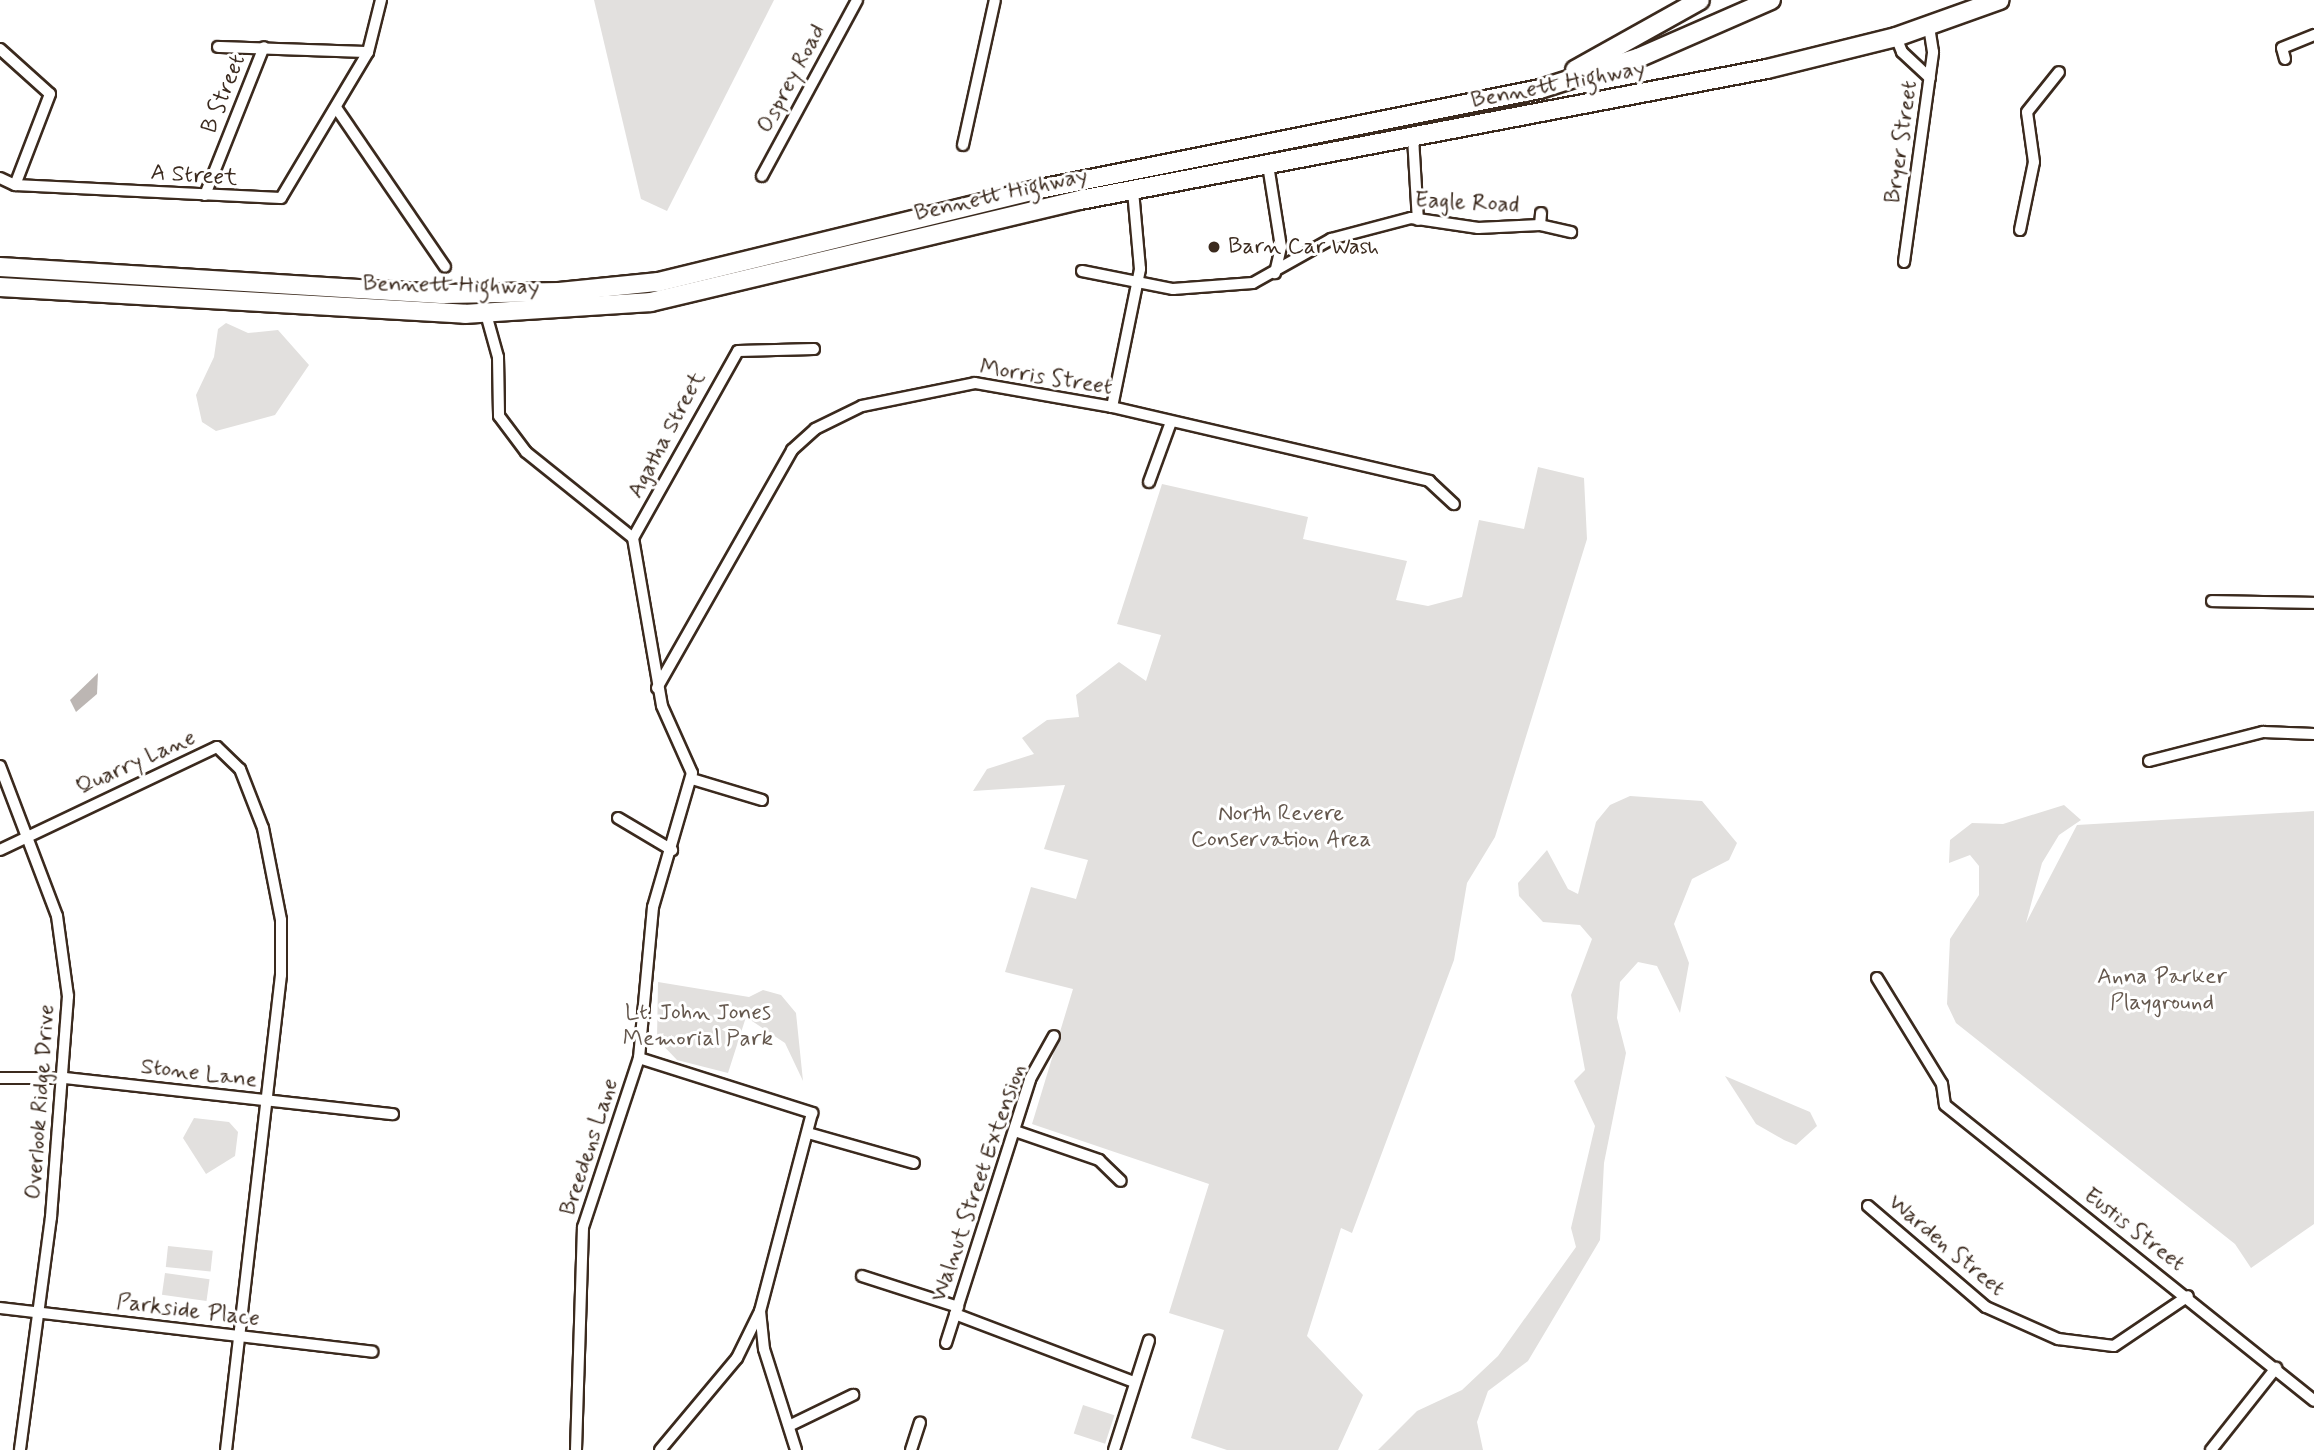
<!DOCTYPE html>
<html>
<head>
<meta charset="utf-8">
<style>
	body { margin:0 }
	#map { position:relative; width:2314px; height:1450px; overflow:hidden; background:#fff; font-family:Mynerve,sans-serif }
	div>[style] { position:absolute }
	.green>* { inset:0; background:#e2e0de; transform-origin:0 0 }
	.water>* { inset:0; background:#bcb6b3 }
	.roads { filter:drop-shadow(2px 0 #3b2a1e) drop-shadow(-2px 0 #3b2a1e) drop-shadow(0 2px #3b2a1e) drop-shadow(0 -2px #3b2a1e) }
	.street>* { height:10px; margin:-5px; padding:0 5px; transform-origin:5px; border-radius:5px; background:#fff }
	.highway>* { height:18px; margin:-9px; padding:0 9px; transform-origin:9px; border-radius:9px; background:#fff }
	.dots>* { width:19px; height:19px; translate:-50% -50%; box-sizing:border-box; border:4px solid #fff; border-radius:50% }
	span { translate:-50% -50%; white-space:nowrap; text-align:center; line-height:1.15; -webkit-text-stroke:6px #fff; paint-order:stroke }
	.street-label { font-size:23px; color:#3b2a1e }
	.poi-label { font-size:23px; color:#3b2a1e }
	.left { translate:0 -50%; text-align:left }
	.park-label { font-size:23px; color:#65584e }
</style>
</head>
<body>
<div id="map">
	<div class="green">
		<div style="clip-path:polygon(594px 0,774px 0,667px 211px,641px 199px)"></div>
		<div style="clip-path:polygon(226px 323px,248px 333px,278px 330px,309px 365px,275px 415px,216px 431px,202px 422px,196px 395px,214px 357px,218px 329px)"></div>
		<div style="clip-path:polygon(1538px 467px,1584px 478px,1587px 539px,1495px 837px,1467px 883px,1454px 960px,1352px 1233px,1341px 1228px,1307px 1336px,1363px 1395px,1338px 1450px,1227px 1450px,1191px 1438px,1224px 1330px,1169px 1313px,1209px 1184px,1032px 1124px,1073px 989px,1005px 972px,1031px 887px,1076px 899px,1088px 860px,1044px 849px,1065px 785px,973px 791px,987px 769px,1034px 754px,1022px 738px,1047px 720px,1079px 717px,1076px 695px,1119px 662px,1146px 681px,1161px 635px,1117px 624px,1162px 484px,1308px 517px,1303px 539px,1407px 561px,1396px 600px,1428px 606px,1462px 597px,1479px 520px,1524px 529px)"></div>
		<div style="clip-path:polygon(1630px 796px,1702px 801px,1737px 843px,1729px 860px,1692px 879px,1674px 924px,1689px 963px,1680px 1013px,1657px 966px,1638px 962px,1620px 982px,1617px 1018px,1626px 1053px,1604px 1163px,1600px 1240px,1528px 1361px,1488px 1391px,1477px 1422px,1483px 1450px,1378px 1450px,1417px 1411px,1462px 1390px,1498px 1356px,1576px 1247px,1571px 1228px,1595px 1126px,1574px 1081px,1585px 1070px,1571px 995px,1592px 939px,1580px 925px,1543px 922px,1519px 896px,1518px 883px,1547px 850px,1568px 889px,1578px 894px,1596px 822px,1610px 805px)"></div>
		<div style="clip-path:polygon(2064px 805px,2081px 820px,2059px 835px,2042px 863px,2026px 923px,2077px 825px,2314px 811px,2314px 1224px,2251px 1268px,2235px 1244px,1956px 1023px,1947px 1004px,1950px 939px,1979px 895px,1979px 866px,1970px 855px,1949px 863px,1950px 840px,1972px 823px,2003px 824px)"></div>
		<div style="clip-path:polygon(658px 982px,749px 997px,763px 990px,781px 995px,796px 1013px,803px 1081px,785px 1043px,746px 1017px,728px 1073px,677px 1060px,657px 1039px)"></div>
		<div style="clip-path:polygon(1725px 1076px,1810px 1112px,1817px 1126px,1796px 1145px,1784px 1140px,1756px 1124px)"></div>
		<div style="clip-path:polygon(194px 1118px,229px 1122px,238px 1132px,235px 1156px,206px 1174px,183px 1138px)"></div>
		<div style="left:168px;top:1246px;width:45px;height:21px;rotate:6deg"></div>
		<div style="left:165px;top:1273px;width:45px;height:22px;rotate:8deg"></div>
		<div style="left:1083px;top:1405px;width:33px;height:30px;rotate:18deg"></div>
	</div>
	<div class="water">
		<div style="clip-path:polygon(98px 673px,97px 694px,76px 712px,70px 700px)"></div>
	</div>
	<div class="roads">
		<div class="street">
			<div style="left:1896px;top:37px;width:16px;rotate:68deg"></div>
			<div style="left:1902px;top:52px;width:38px;rotate:43deg"></div>
			<div style="left:218px;top:47px;width:150px;rotate:1.9deg"></div>
			<div style="left:0;top:49px;width:67px;rotate:42deg"></div>
			<div style="left:50px;top:94px;width:97px;rotate:111deg"></div>
			<div style="left:2285px;top:59px;width:11px;rotate:-105deg"></div>
			<div style="left:2282px;top:48px;width:35px;rotate:-22deg"></div>
			<div style="left:337px;top:109px;width:191px;rotate:55.6deg"></div>
			<div style="left:1413px;top:137px;width:83px;rotate:86.6deg"></div>
			<div style="left:963px;top:145px;width:148px;rotate:-77.6deg"></div>
			<div style="left:1268px;top:165px;width:83px;rotate:81deg"></div>
			<div style="left:1281px;top:247px;width:27px;rotate:103deg"></div>
			<div style="left:762px;top:176px;width:200px;rotate:-61.6deg"></div>
			<div style="left:0;top:178px;width:17px;rotate:25deg"></div>
			<div style="left:15px;top:185px;width:266px;rotate:2.8deg"></div>
			<div style="left:281px;top:198px;width:170px;rotate:-59.2deg"></div>
			<div style="left:368px;top:52px;width:54px;rotate:-76deg"></div>
			<div style="left:205px;top:195px;width:159px;rotate:-68.3deg"></div>
			<div style="left:1540px;top:225px;width:12px;rotate:-85deg"></div>
			<div style="left:2020px;top:230px;width:69px;rotate:-78.4deg"></div>
			<div style="left:2034px;top:162px;width:50px;rotate:-98deg"></div>
			<div style="left:2027px;top:112px;width:51px;rotate:-51.3deg"></div>
			<div style="left:1904px;top:262px;width:212px;rotate:-82.1deg"></div>
			<div style="left:1933px;top:52px;width:26px;rotate:-99deg"></div>
			<div style="left:1082px;top:271px;width:93px;rotate:11.2deg"></div>
			<div style="left:1173px;top:289px;width:80px;rotate:-4.3deg"></div>
			<div style="left:1253px;top:283px;width:90px;rotate:-29.4deg"></div>
			<div style="left:1331px;top:239px;width:83px;rotate:-14.7deg"></div>
			<div style="left:1411px;top:218px;width:68px;rotate:8.5deg"></div>
			<div style="left:1478px;top:228px;width:62px;rotate:-2.8deg"></div>
			<div style="left:1540px;top:225px;width:32px;rotate:13deg"></div>
			<div style="left:486px;top:314px;width:45px;rotate:74.4deg"></div>
			<div style="left:498px;top:357px;width:59px;rotate:89deg"></div>
			<div style="left:499px;top:416px;width:45px;rotate:53.1deg"></div>
			<div style="left:526px;top:452px;width:137px;rotate:38.8deg"></div>
			<div style="left:633px;top:538px;width:170px;rotate:80.2deg"></div>
			<div style="left:662px;top:706px;width:73px;rotate:65.9deg"></div>
			<div style="left:692px;top:773px;width:140px;rotate:106.2deg"></div>
			<div style="left:653px;top:907px;width:152px;rotate:95.3deg"></div>
			<div style="left:639px;top:1058px;width:178px;rotate:108.3deg"></div>
			<div style="left:583px;top:1227px;width:223px;rotate:91.8deg"></div>
			<div style="left:1112px;top:407px;width:141px;rotate:-78.5deg"></div>
			<div style="left:1140px;top:269px;width:79px;rotate:-95.1deg"></div>
			<div style="left:1149px;top:482px;width:64px;rotate:-69.9deg"></div>
			<div style="left:633px;top:538px;width:214px;rotate:-60.7deg"></div>
			<div style="left:738px;top:351px;width:76px;rotate:-1.5deg"></div>
			<div style="left:2212px;top:601px;width:102px;rotate:1.1deg"></div>
			<div style="left:657px;top:688px;width:274px;rotate:-60.4deg"></div>
			<div style="left:792px;top:450px;width:31px;rotate:-42deg"></div>
			<div style="left:815px;top:429px;width:52px;rotate:-26.1deg"></div>
			<div style="left:862px;top:406px;width:115px;rotate:-11.5deg"></div>
			<div style="left:975px;top:383px;width:139px;rotate:9.9deg"></div>
			<div style="left:1112px;top:407px;width:326px;rotate:13.1deg"></div>
			<div style="left:1429px;top:481px;width:34px;rotate:43deg"></div>
			<div style="left:2149px;top:761px;width:118px;rotate:-14.3deg"></div>
			<div style="left:2263px;top:732px;width:51px;rotate:2.2deg"></div>
			<div style="left:0;top:766px;width:160px;rotate:69.2deg"></div>
			<div style="left:57px;top:916px;width:81px;rotate:82.2deg"></div>
			<div style="left:68px;top:996px;width:222px;rotate:94.4deg"></div>
			<div style="left:51px;top:1217px;width:235px;rotate:97.6deg"></div>
			<div style="left:692px;top:779px;width:73px;rotate:16.7deg"></div>
			<div style="left:618px;top:818px;width:63px;rotate:30.7deg"></div>
			<div style="left:0;top:850px;width:240px;rotate:-25.4deg"></div>
			<div style="left:217px;top:747px;width:32px;rotate:44deg"></div>
			<div style="left:240px;top:769px;width:63px;rotate:68.7deg"></div>
			<div style="left:263px;top:828px;width:94px;rotate:78.9deg"></div>
			<div style="left:281px;top:920px;width:55px;rotate:90deg"></div>
			<div style="left:281px;top:975px;width:478px;rotate:96.6deg"></div>
			<div style="left:1877px;top:978px;width:124px;rotate:58.5deg"></div>
			<div style="left:1942px;top:1084px;width:21px;rotate:82deg"></div>
			<div style="left:1945px;top:1105px;width:473px;rotate:38.7deg"></div>
			<div style="left:639px;top:1058px;width:182px;rotate:17.6deg"></div>
			<div style="left:812px;top:1113px;width:205px;rotate:104.7deg"></div>
			<div style="left:760px;top:1311px;width:38px;rotate:84deg"></div>
			<div style="left:764px;top:1349px;width:106px;rotate:72.4deg"></div>
			<div style="left:0;top:1078px;width:65px"></div>
			<div style="left:65px;top:1078px;width:330px;rotate:6.3deg"></div>
			<div style="left:1015px;top:1131px;width:89px;rotate:19deg"></div>
			<div style="left:1099px;top:1160px;width:30px;rotate:44deg"></div>
			<div style="left:808px;top:1133px;width:110px;rotate:15.8deg"></div>
			<div style="left:1868px;top:1206px;width:155px;rotate:40.6deg"></div>
			<div style="left:1986px;top:1307px;width:79px;rotate:24deg"></div>
			<div style="left:2058px;top:1339px;width:56px;rotate:7.1deg"></div>
			<div style="left:2114px;top:1346px;width:89px;rotate:-34deg"></div>
			<div style="left:862px;top:1276px;width:101px;rotate:17.9deg"></div>
			<div style="left:0;top:1308px;width:375px;rotate:6.7deg"></div>
			<div style="left:955px;top:1314px;width:191px;rotate:20.8deg"></div>
			<div style="left:946px;top:1343px;width:277px;rotate:-72.3deg"></div>
			<div style="left:1030px;top:1079px;width:49px;rotate:-60.8deg"></div>
			<div style="left:793px;top:1424px;width:67px;rotate:-25.8deg"></div>
			<div style="left:660px;top:1450px;width:120px;rotate:-50.1deg"></div>
			<div style="left:737px;top:1358px;width:50px;rotate:-63.9deg"></div>
			<div style="left:911px;top:1450px;width:29px;rotate:-72deg"></div>
			<div style="left:1114px;top:1450px;width:115px;rotate:-72.3deg"></div>
			<div style="left:2211px;top:1450px;width:105px;rotate:-51.6deg"></div>
		</div>
		<div class="highway">
			<div style="left:1575px;top:70px;width:143px;rotate:-29.2deg"></div>
			<div style="left:0;top:267px;width:445px;rotate:3.5deg"></div>
			<div style="left:444px;top:294px;width:115px;rotate:-1deg"></div>
			<div style="left:559px;top:292px;width:100px;rotate:-5.8deg"></div>
			<div style="left:658px;top:282px;width:388px;rotate:-13.7deg"></div>
			<div style="left:1035px;top:190px;width:515px;rotate:-11.31deg"></div>
			<div style="left:1540px;top:89px;width:103px;rotate:-17.6deg"></div>
			<div style="left:1638px;top:58px;width:145px;rotate:-23.6deg"></div>
			<div style="left:0;top:287px;width:466px;rotate:3.3deg"></div>
			<div style="left:465px;top:314px;width:186px;rotate:-3.7deg"></div>
			<div style="left:651px;top:302px;width:441px;rotate:-13.4deg"></div>
			<div style="left:1080px;top:200px;width:699px;rotate:-10.8deg"></div>
			<div style="left:1767px;top:69px;width:133px;rotate:-13.9deg"></div>
			<div style="left:1896px;top:37px;width:110px;rotate:-19.6deg"></div>
		</div>
	</div>
	<div class="dots">
		<div style="left:1214px;top:247px;background:#3b2a1e"></div>
	</div>
	<div class="street-label">
		<span style="left:792px;top:79px;rotate:-62deg">Osprey Road</span>
		<span style="left:1558px;top:85px;rotate:-11deg">Bennett Highway</span>
		<span style="left:224px;top:94px;rotate:-68deg">B Street</span>
		<span style="left:1902px;top:142px;rotate:-82deg">Bryer Street</span>
		<span style="left:194px;top:176px;rotate:4deg">A Street</span>
		<span style="left:1001px;top:195px;rotate:-13deg">Bennett Highway</span>
		<span style="left:1467px;top:203px;rotate:3deg">Eagle Road</span>
		<span style="left:451px;top:286px;rotate:1deg">Bennett Highway</span>
		<span style="left:1046px;top:378px;rotate:9deg">Morris Street</span>
		<span style="left:667px;top:435px;rotate:-62deg">Agatha Street</span>
		<span style="left:136px;top:763px;rotate:-24deg">Quarry Lane</span>
		<span style="left:199px;top:1074px;rotate:7deg">Stone Lane</span>
		<span style="left:41px;top:1102px;rotate:-86deg">Overlook Ridge Drive</span>
		<span style="left:590px;top:1147px;rotate:-72deg">Breedens Lane</span>
		<span style="left:979px;top:1183px;rotate:-71deg">Walnut Street Extension</span>
		<span style="left:2134px;top:1230px;rotate:38deg">Eustis Street</span>
		<span style="left:1946px;top:1246px;rotate:40deg">Warden Street</span>
		<span style="left:188px;top:1311px;rotate:7deg">Parkside Place</span>
	</div>
	<div class="poi-label">
		<span class="left" style="left:1228px;top:247px">Barn Car Wash</span>
	</div>
	<div class="park-label">
		<span style="left:1281px;top:827px">North Revere<br>Conservation Area</span>
		<span style="left:2162px;top:990px">Anna Parker<br>Playground</span>
		<span style="left:698px;top:1026px">Lt. John Jones<br>Memorial Park</span>
	</div>
</div>
</body>
</html>
